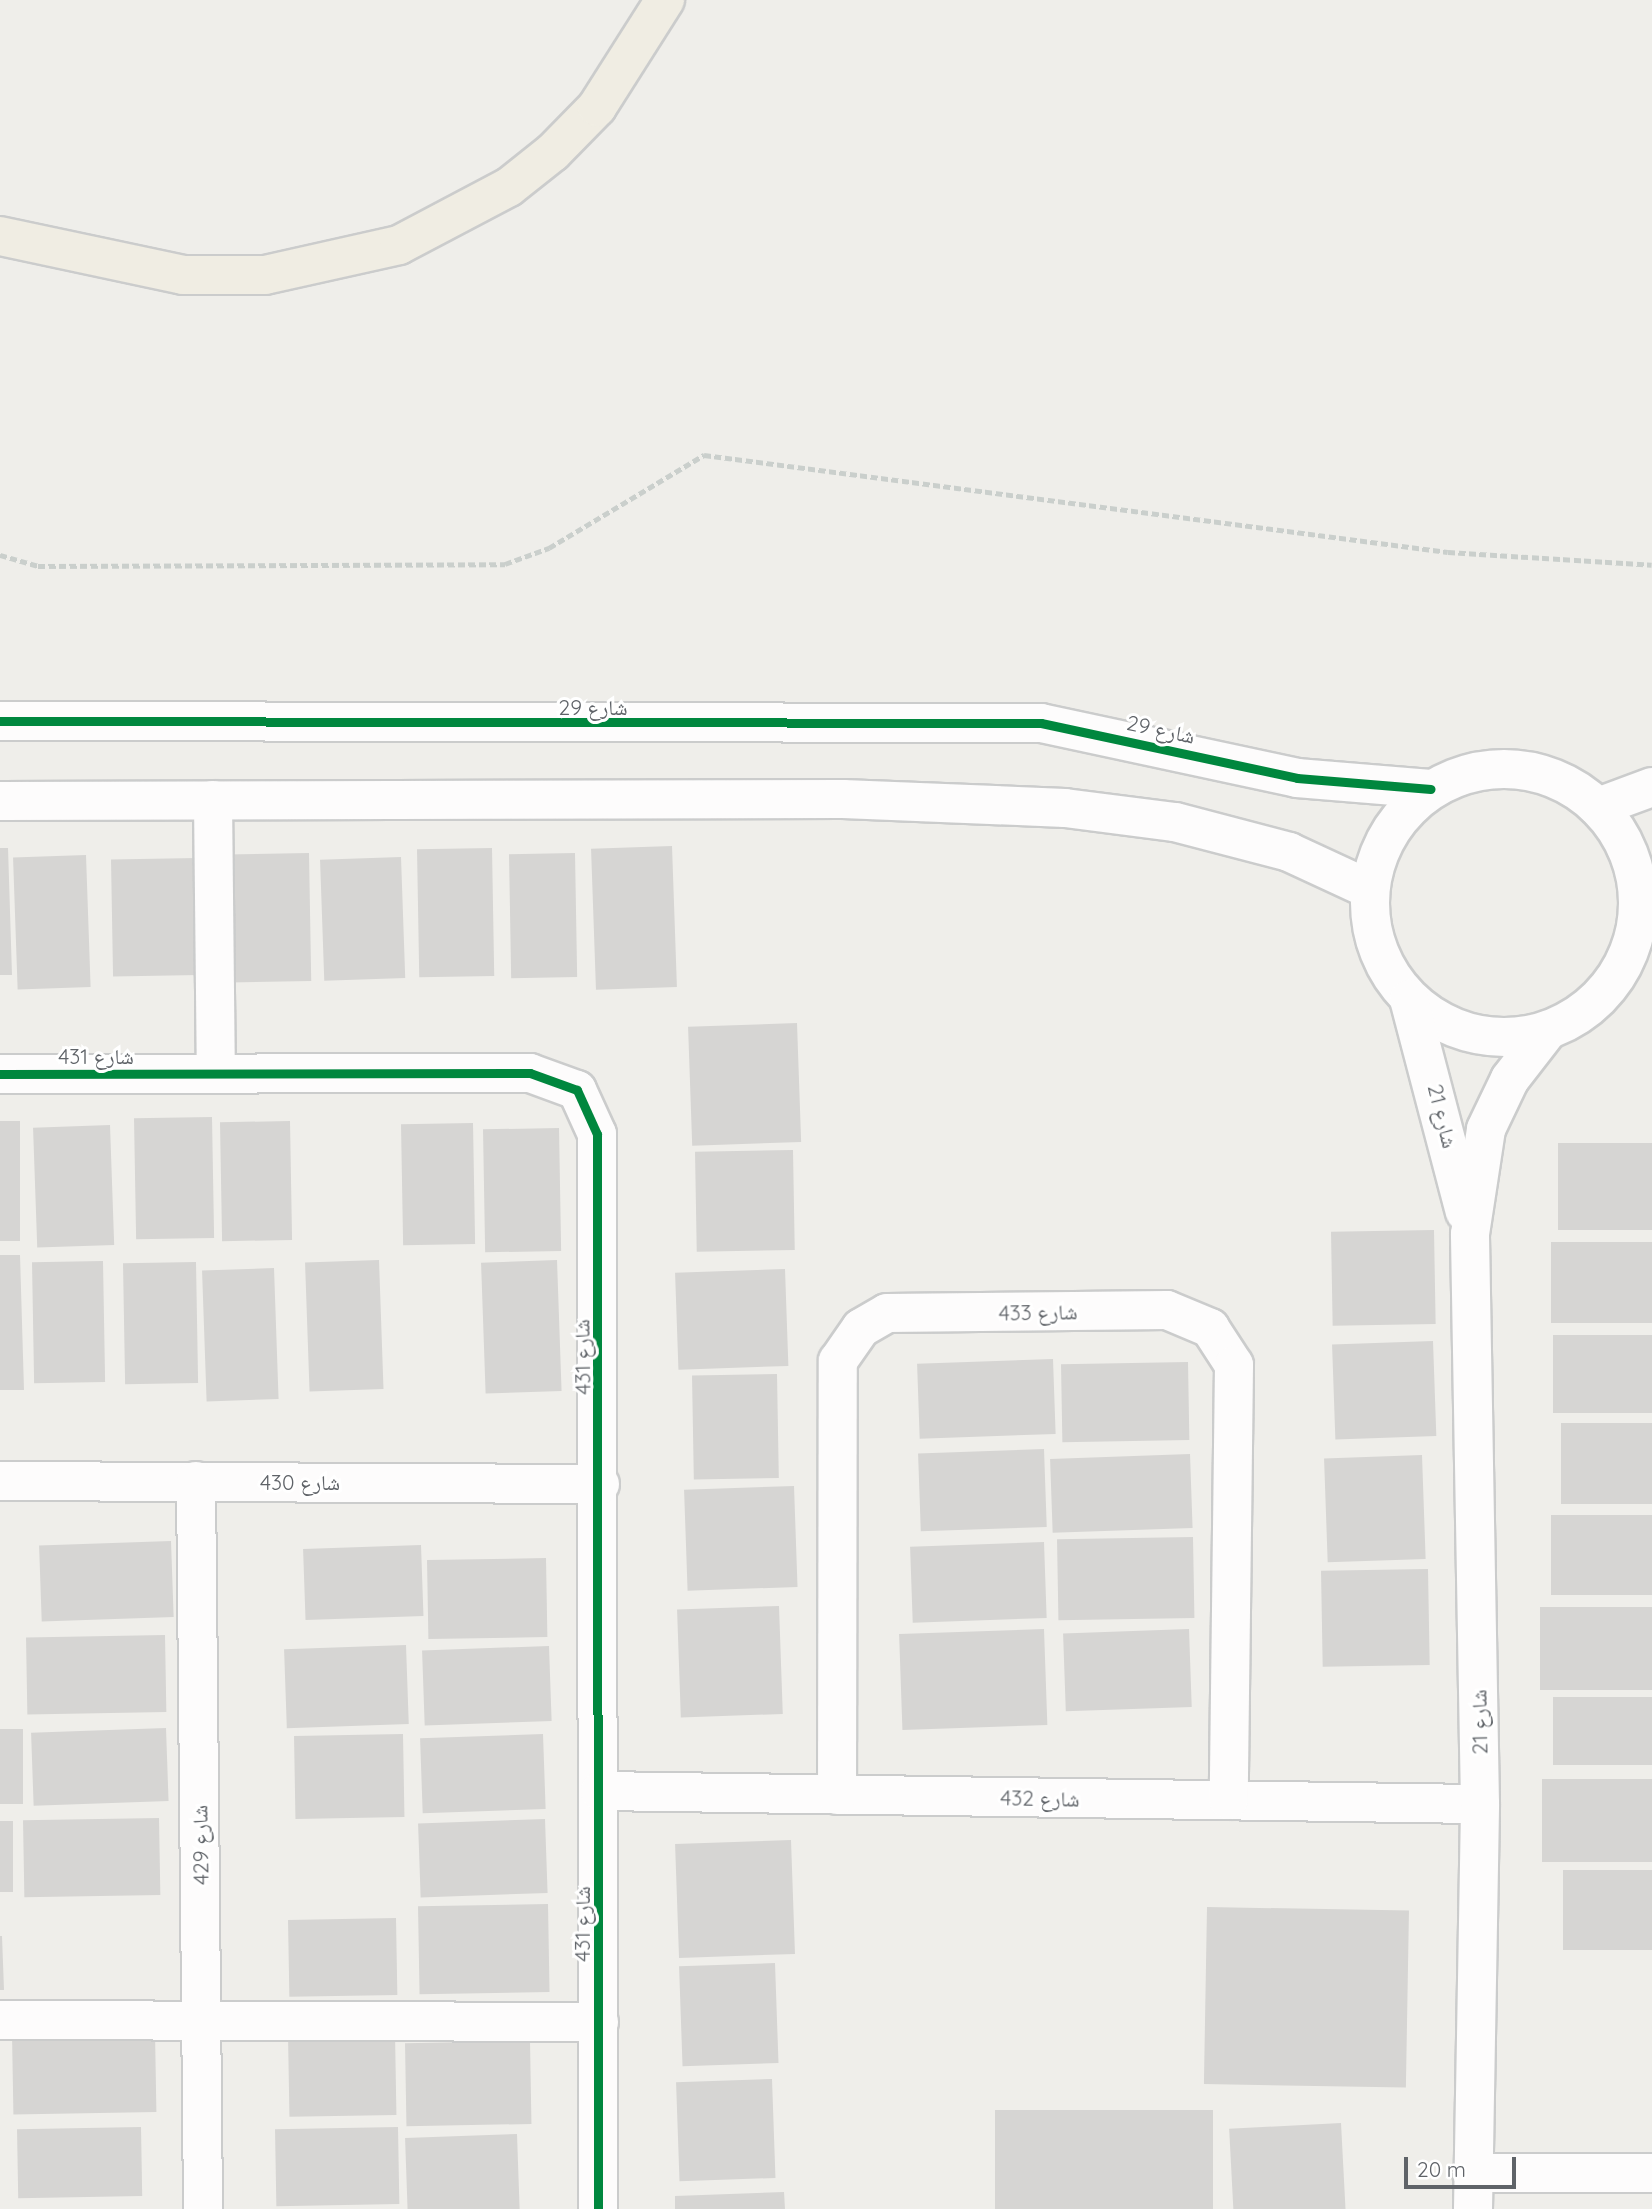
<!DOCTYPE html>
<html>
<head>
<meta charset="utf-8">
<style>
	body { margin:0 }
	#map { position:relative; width:1652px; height:2209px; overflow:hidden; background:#efeeea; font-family:Quicksand,"Noto Naskh Arabic",sans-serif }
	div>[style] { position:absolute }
	.building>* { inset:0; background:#d6d5d3; transform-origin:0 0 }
	.path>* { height:4.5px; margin-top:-2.25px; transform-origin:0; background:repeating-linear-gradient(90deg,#cacfcc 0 7px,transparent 0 10.5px) }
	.roads { filter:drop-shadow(2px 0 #cbcccc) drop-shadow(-2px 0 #cbcccc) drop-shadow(0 2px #cbcccc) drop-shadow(0 -2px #cbcccc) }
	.minor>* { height:38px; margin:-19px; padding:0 19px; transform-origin:19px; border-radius:19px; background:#fdfcfc }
	.minor>.ring { margin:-19px; padding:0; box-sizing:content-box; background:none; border:38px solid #fdfcfc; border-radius:50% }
	.highway>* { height:38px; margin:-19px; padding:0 19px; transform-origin:19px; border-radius:19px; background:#f0ede3 }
	.cycleway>* { height:9px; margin:-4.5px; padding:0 4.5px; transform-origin:4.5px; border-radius:4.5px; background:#00873e }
	span { translate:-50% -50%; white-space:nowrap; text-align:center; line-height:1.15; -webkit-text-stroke:6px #fff; paint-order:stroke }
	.street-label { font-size:21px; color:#5f6368 }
	.scale { position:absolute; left:1404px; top:2157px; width:112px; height:32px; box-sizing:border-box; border:4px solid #5f6368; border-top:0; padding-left:9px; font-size:21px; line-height:24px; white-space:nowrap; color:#5f6368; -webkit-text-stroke:5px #fff; paint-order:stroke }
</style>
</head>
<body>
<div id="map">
	<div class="building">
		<div style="left:672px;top:846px;width:141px;height:81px;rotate:88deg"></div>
		<div style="clip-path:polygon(0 848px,8px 848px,12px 975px,0 975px)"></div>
		<div style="left:492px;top:848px;width:128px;height:75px;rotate:89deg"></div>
		<div style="left:309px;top:853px;width:128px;height:82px;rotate:89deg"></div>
		<div style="left:575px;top:853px;width:124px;height:66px;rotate:89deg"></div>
		<div style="left:86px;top:855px;width:132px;height:73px;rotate:88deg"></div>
		<div style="left:401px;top:857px;width:121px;height:81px;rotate:88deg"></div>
		<div style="left:197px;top:858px;width:117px;height:86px;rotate:89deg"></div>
		<div style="left:797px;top:1023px;width:119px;height:109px;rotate:88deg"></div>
		<div style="left:212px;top:1117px;width:121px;height:78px;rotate:89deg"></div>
		<div style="left:0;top:1121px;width:20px;height:120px"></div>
		<div style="left:290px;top:1121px;width:119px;height:70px;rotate:89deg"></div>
		<div style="left:473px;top:1123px;width:121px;height:72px;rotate:89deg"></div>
		<div style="left:110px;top:1125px;width:120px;height:77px;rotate:88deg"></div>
		<div style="left:559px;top:1128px;width:123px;height:76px;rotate:89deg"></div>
		<div style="left:1652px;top:1143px;width:87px;height:94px;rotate:90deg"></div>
		<div style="left:793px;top:1150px;width:100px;height:98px;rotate:89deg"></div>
		<div style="left:1434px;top:1230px;width:94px;height:103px;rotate:89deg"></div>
		<div style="left:1652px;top:1242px;width:81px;height:101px;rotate:90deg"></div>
		<div style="clip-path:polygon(0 1255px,20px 1255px,24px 1390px,0 1390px)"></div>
		<div style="left:379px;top:1260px;width:129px;height:74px;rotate:88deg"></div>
		<div style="left:557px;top:1260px;width:131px;height:76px;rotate:88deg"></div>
		<div style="left:103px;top:1261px;width:121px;height:71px;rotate:89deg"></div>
		<div style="left:196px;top:1262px;width:121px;height:73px;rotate:89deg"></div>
		<div style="left:274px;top:1268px;width:131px;height:72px;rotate:88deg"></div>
		<div style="left:785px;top:1269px;width:97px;height:110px;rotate:88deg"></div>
		<div style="left:1652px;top:1335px;width:78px;height:99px;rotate:90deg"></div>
		<div style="left:1433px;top:1341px;width:95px;height:101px;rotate:88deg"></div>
		<div style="left:1053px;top:1359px;width:75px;height:136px;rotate:88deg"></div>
		<div style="left:1188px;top:1362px;width:78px;height:127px;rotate:89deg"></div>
		<div style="left:777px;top:1374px;width:104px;height:85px;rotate:89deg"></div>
		<div style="left:1652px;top:1423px;width:81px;height:91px;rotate:90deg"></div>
		<div style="left:1044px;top:1449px;width:78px;height:126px;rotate:88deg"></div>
		<div style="left:1190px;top:1454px;width:74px;height:140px;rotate:88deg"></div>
		<div style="left:1422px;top:1455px;width:104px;height:98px;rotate:88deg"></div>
		<div style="left:794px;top:1486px;width:101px;height:110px;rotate:88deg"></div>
		<div style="left:1652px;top:1515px;width:80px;height:101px;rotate:90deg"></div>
		<div style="left:1193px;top:1537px;width:81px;height:136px;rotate:89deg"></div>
		<div style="left:171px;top:1541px;width:76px;height:132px;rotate:88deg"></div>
		<div style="left:1044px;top:1542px;width:76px;height:134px;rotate:88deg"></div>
		<div style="left:421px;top:1545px;width:71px;height:118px;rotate:88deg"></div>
		<div style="left:546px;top:1558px;width:79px;height:119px;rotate:89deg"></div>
		<div style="left:1428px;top:1569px;width:96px;height:107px;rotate:89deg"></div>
		<div style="left:779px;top:1606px;width:108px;height:102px;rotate:88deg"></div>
		<div style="left:1652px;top:1607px;width:83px;height:112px;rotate:90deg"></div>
		<div style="left:1044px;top:1629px;width:96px;height:145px;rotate:88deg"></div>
		<div style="left:1189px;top:1629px;width:78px;height:126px;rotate:88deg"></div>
		<div style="left:165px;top:1635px;width:77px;height:139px;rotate:89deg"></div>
		<div style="left:406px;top:1645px;width:79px;height:122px;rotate:88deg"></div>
		<div style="left:549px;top:1646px;width:75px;height:127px;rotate:88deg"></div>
		<div style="left:1652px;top:1697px;width:68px;height:99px;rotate:90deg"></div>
		<div style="left:166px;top:1728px;width:73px;height:135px;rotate:88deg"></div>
		<div style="left:0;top:1729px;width:23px;height:75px"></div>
		<div style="left:403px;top:1734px;width:83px;height:109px;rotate:89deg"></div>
		<div style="left:543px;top:1734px;width:75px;height:123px;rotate:88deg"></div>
		<div style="left:1652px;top:1779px;width:83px;height:110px;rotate:90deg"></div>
		<div style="left:159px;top:1818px;width:77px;height:136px;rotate:89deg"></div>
		<div style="left:545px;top:1819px;width:74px;height:127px;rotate:88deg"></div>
		<div style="left:0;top:1821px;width:13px;height:71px"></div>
		<div style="left:791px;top:1840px;width:114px;height:116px;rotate:88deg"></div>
		<div style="left:1652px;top:1870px;width:80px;height:89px;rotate:90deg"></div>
		<div style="left:548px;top:1904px;width:88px;height:130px;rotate:89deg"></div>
		<div style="left:1207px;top:1907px;width:202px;height:177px;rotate:1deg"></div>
		<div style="left:396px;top:1918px;width:77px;height:108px;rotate:89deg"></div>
		<div style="clip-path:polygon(0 1936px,2px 1936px,4px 1990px,0 1990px)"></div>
		<div style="left:775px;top:1963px;width:100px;height:96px;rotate:88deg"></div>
		<div style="left:155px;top:2032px;width:80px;height:143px;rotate:89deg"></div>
		<div style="left:395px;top:2033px;width:82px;height:107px;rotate:89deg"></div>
		<div style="left:530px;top:2041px;width:83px;height:125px;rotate:89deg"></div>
		<div style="left:772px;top:2079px;width:99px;height:96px;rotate:88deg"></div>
		<div style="left:995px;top:2110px;width:218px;height:99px"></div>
		<div style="left:1341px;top:2123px;width:86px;height:112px;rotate:87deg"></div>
		<div style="left:141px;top:2127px;width:69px;height:124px;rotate:89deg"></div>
		<div style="left:398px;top:2127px;width:77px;height:123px;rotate:89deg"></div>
		<div style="left:517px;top:2134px;width:75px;height:112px;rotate:88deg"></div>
		<div style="clip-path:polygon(784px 2192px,785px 2209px,675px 2209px,675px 2196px)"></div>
	</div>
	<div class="path">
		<div style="left:0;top:555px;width:40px;rotate:16deg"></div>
		<div style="left:38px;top:566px;width:467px;rotate:-0.2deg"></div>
		<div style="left:505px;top:564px;width:47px;rotate:-20deg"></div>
		<div style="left:549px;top:548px;width:181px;rotate:-31deg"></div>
		<div style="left:704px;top:455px;width:750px;rotate:7.43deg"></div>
		<div style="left:1448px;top:552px;width:204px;rotate:3.6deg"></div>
	</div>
	<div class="roads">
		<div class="minor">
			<div style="left:0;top:721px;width:1041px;rotate:0.11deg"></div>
			<div style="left:1041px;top:723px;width:262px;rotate:12.1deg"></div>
			<div style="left:1297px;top:778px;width:134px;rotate:4.7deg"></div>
			<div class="ring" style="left:1370px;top:769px;width:230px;height:230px"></div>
			<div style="left:213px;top:800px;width:273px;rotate:89.4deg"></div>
			<div style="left:0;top:801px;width:843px;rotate:-0.14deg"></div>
			<div style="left:843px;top:799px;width:222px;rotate:2.3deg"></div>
			<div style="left:1065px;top:808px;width:111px;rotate:7.3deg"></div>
			<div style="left:1175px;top:822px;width:118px;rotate:14.7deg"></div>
			<div style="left:1289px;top:852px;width:88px;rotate:24.8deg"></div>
			<div style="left:1598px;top:807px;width:58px;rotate:-20.3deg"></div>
			<div style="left:1409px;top:999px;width:220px;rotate:75.3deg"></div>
			<div style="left:0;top:1074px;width:530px;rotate:-0.11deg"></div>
			<div style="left:530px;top:1073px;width:50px;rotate:19.9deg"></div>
			<div style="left:577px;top:1090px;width:48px;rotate:65.6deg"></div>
			<div style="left:597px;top:1134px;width:1075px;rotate:89.95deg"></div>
			<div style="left:0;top:1481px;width:600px;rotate:0.29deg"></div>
			<div style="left:196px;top:1481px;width:728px;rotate:89.45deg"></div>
			<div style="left:600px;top:1791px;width:880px;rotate:0.85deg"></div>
			<div style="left:837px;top:1795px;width:434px;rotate:-89.9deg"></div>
			<div style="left:838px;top:1361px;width:40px;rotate:-55.1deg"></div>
			<div style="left:861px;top:1328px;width:30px;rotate:-30deg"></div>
			<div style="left:887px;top:1313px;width:280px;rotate:-0.6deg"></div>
			<div style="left:1167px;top:1310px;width:47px;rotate:22.7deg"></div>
			<div style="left:1210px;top:1328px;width:44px;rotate:57deg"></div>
			<div style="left:1234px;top:1365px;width:435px;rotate:90.7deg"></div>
			<div style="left:0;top:2020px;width:599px;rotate:0.19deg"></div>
			<div style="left:1472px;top:2173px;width:180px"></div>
			<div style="left:1473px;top:2209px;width:405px;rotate:-89deg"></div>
			<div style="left:1480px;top:1804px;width:570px;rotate:-91.01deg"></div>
			<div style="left:1470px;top:1234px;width:106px;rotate:-81.3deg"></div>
			<div style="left:1486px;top:1129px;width:55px;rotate:-64.4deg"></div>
			<div style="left:1510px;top:1079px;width:62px;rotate:-52.2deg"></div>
		</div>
		<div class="highway">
			<div style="left:0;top:236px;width:187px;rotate:12deg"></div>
			<div style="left:183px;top:275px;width:82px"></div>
			<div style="left:265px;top:275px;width:137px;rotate:-12.6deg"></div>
			<div style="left:399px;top:245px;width:124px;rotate:-27.8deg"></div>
			<div style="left:509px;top:187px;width:56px;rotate:-38.5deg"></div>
			<div style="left:553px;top:152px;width:63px;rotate:-45.6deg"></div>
			<div style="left:597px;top:107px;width:127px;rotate:-57.6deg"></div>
		</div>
	</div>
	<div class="cycleway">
		<div style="left:0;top:721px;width:1041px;rotate:0.11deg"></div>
		<div style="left:1041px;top:723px;width:262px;rotate:12.1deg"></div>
		<div style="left:1297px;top:778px;width:134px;rotate:4.7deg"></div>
		<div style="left:0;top:1074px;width:530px;rotate:-0.11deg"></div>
		<div style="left:530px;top:1073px;width:50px;rotate:19.9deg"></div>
		<div style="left:577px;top:1090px;width:48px;rotate:65.6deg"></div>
		<div style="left:597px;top:1134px;width:1075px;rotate:89.95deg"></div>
	</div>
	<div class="street-label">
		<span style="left:593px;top:707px">شارع 29</span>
		<span style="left:1161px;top:729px;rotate:12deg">شارع 29</span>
		<span style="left:96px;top:1056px">شارع 431</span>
		<span style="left:1443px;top:1116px;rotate:76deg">شارع 21</span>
		<span style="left:1038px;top:1312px;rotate:-1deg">شارع 433</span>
		<span style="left:582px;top:1357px;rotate:-91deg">شارع 431</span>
		<span style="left:300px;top:1482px">شارع 430</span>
		<span style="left:1479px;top:1722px;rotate:-91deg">شارع 21</span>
		<span style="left:1040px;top:1798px;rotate:1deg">شارع 432</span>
		<span style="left:200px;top:1845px;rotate:-91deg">شارع 429</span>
		<span style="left:582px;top:1924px;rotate:-90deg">شارع 431</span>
	</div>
	<div class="scale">20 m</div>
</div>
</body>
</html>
